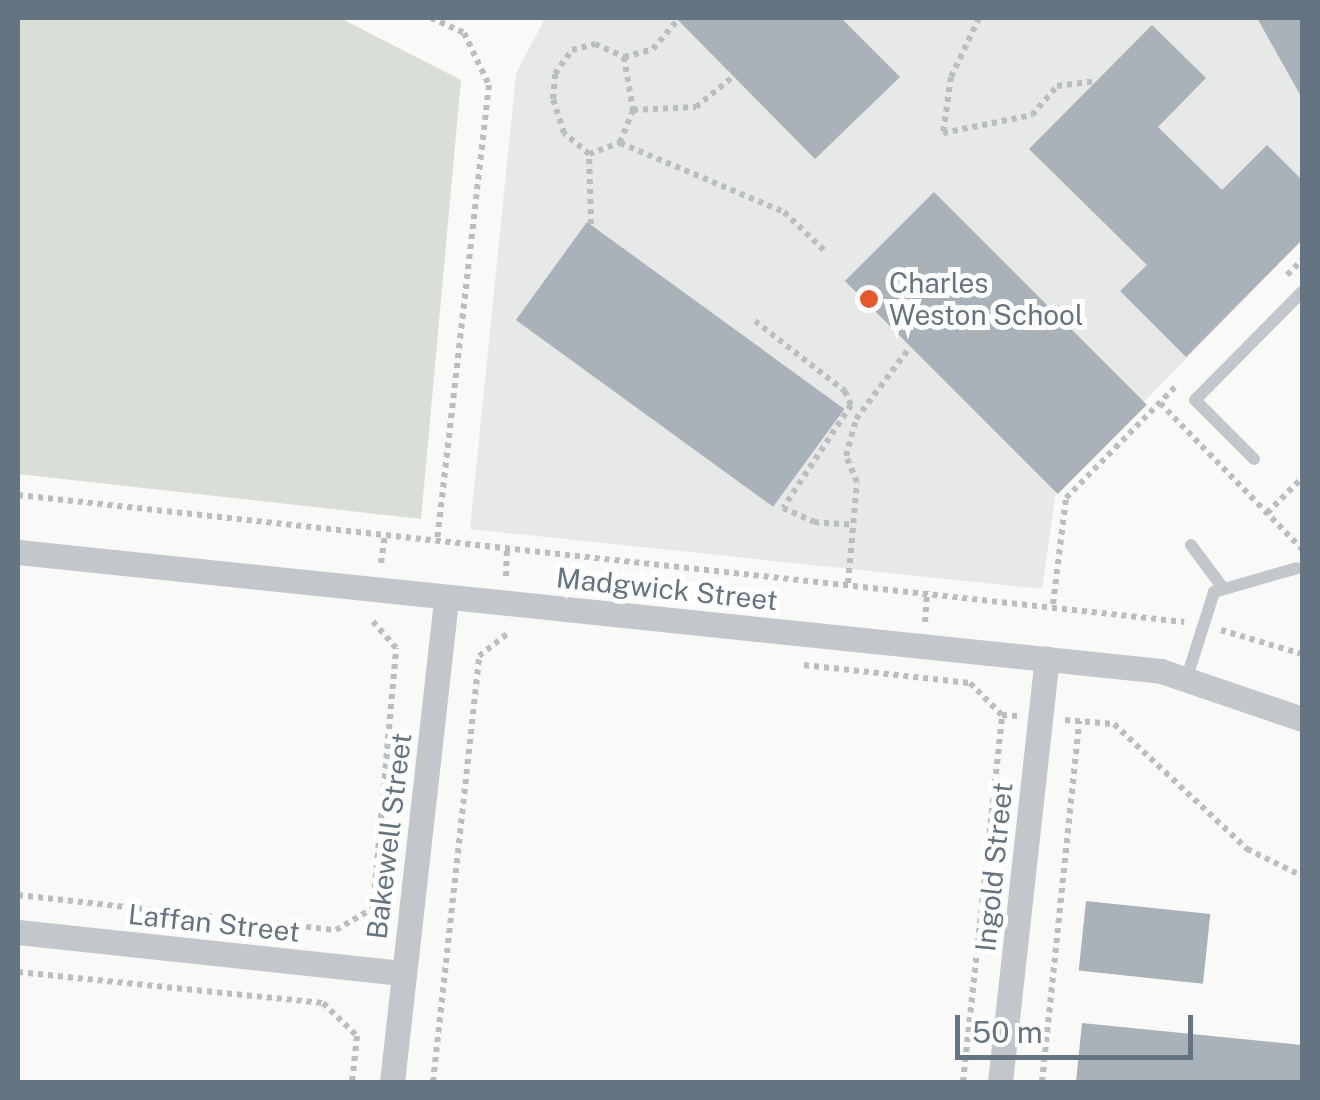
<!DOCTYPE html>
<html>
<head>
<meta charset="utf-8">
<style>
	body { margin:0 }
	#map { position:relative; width:1320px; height:1100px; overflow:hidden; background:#f9f9f7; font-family:"Public Sans",sans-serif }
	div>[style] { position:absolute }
	.built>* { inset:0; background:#e7e8e8 }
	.green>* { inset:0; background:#d9ded6 }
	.building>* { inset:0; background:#a9b2b8; transform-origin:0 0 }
	.path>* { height:6px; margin-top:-3px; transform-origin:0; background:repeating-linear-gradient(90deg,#babec1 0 5px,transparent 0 10px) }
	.service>* { height:12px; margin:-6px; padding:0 6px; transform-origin:6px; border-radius:6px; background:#c2c7cb }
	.minor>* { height:25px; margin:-12.5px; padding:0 12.5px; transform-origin:12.5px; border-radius:12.5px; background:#c2c7cb }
	.dots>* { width:28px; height:28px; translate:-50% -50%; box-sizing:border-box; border:5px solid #fff; border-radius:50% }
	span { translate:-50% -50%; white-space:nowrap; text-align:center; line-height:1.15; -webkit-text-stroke:10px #fff; paint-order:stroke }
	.poi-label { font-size:28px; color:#647482 }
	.left { translate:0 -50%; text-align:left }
	.street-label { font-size:28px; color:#647482 }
	.frame { position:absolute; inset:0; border:20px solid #647482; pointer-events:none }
	.scale { position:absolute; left:955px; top:1015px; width:238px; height:45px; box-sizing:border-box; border:5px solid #647482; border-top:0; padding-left:12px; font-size:30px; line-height:35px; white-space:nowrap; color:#647482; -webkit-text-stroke:8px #fff; paint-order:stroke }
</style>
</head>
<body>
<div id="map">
	<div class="built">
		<div style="clip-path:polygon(545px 18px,1302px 18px,1302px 240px,1056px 492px,1042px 589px,470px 529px,516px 74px)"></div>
	</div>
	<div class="green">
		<div style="clip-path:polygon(18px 18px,340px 18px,461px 80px,421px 519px,18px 474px)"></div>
	</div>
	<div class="building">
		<div style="clip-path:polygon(676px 18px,841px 18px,900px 77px,815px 159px)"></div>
		<div style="clip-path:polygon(1257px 18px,1302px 18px,1302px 98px)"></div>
		<div style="clip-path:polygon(1152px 25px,1206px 78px,1158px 127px,1222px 190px,1267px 145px,1302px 180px,1302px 240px,1186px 357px,1120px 291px,1147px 265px,1029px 149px)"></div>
		<div style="left:934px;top:192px;width:301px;height:126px;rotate:45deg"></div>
		<div style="left:587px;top:222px;width:318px;height:121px;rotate:36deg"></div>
		<div style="left:1086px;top:901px;width:125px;height:70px;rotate:6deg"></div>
		<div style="clip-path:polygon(1082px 1023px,1302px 1045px,1302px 1082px,1076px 1082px)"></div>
	</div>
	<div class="path">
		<div style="left:431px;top:18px;width:36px;rotate:24deg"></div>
		<div style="left:464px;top:33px;width:58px;rotate:64.3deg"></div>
		<div style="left:489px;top:85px;width:457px;rotate:96.5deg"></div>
		<div style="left:979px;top:18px;width:65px;rotate:115.4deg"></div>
		<div style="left:951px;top:77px;width:57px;rotate:98.1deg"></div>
		<div style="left:943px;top:133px;width:91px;rotate:-11.4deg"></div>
		<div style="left:1032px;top:115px;width:38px;rotate:-49deg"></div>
		<div style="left:1057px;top:86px;width:39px;rotate:-7deg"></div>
		<div style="left:624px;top:57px;width:30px;rotate:-15deg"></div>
		<div style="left:653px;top:49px;width:39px;rotate:-50deg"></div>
		<div style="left:633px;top:110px;width:63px;rotate:-2.7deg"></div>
		<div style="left:696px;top:107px;width:49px;rotate:-39.2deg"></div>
		<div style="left:589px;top:154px;width:33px;rotate:-140deg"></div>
		<div style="left:564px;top:133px;width:36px;rotate:-108deg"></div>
		<div style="left:553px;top:99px;width:25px;rotate:-85deg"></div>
		<div style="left:555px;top:74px;width:29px;rotate:-55deg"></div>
		<div style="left:572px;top:50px;width:24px;rotate:-15deg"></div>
		<div style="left:595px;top:44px;width:32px;rotate:24deg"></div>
		<div style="left:624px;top:57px;width:54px;rotate:80.4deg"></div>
		<div style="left:633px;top:110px;width:35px;rotate:112deg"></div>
		<div style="left:591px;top:224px;width:70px;rotate:-91.6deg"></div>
		<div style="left:589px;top:154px;width:33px;rotate:-20deg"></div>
		<div style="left:620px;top:143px;width:178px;rotate:22.8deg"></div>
		<div style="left:784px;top:212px;width:57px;rotate:43.6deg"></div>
		<div style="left:1287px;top:275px;width:21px;rotate:-45deg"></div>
		<div style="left:755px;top:321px;width:114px;rotate:37.9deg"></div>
		<div style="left:845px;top:391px;width:15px;rotate:67deg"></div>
		<div style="left:851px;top:405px;width:123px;rotate:123.4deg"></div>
		<div style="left:783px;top:508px;width:34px;rotate:24deg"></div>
		<div style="left:814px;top:522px;width:39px;rotate:4deg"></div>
		<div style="left:1160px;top:403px;width:204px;rotate:45.8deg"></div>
		<div style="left:18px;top:495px;width:1173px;rotate:6.22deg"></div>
		<div style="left:1267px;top:513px;width:49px;rotate:-45deg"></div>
		<div style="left:381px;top:563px;width:30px;rotate:-82deg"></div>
		<div style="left:506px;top:576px;width:30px;rotate:-88deg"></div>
		<div style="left:848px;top:583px;width:101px;rotate:-84.9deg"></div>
		<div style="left:857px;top:482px;width:28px;rotate:-113deg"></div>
		<div style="left:846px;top:456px;width:38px;rotate:-75deg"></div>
		<div style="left:856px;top:419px;width:90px;rotate:-53.1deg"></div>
		<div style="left:1053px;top:604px;width:107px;rotate:-83deg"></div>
		<div style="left:1066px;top:498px;width:157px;rotate:-45.5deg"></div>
		<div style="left:925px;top:622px;width:31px;rotate:-86deg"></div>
		<div style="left:1221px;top:630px;width:84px;rotate:16.5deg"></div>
		<div style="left:804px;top:665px;width:167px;rotate:6.2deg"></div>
		<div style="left:970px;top:683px;width:45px;rotate:45deg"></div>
		<div style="left:1002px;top:715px;width:15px;rotate:4deg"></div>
		<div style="left:1065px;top:720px;width:49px;rotate:4.7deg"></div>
		<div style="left:1114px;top:724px;width:183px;rotate:43.2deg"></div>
		<div style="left:1247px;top:849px;width:61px;rotate:26.1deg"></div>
		<div style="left:18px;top:895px;width:320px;rotate:6.3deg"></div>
		<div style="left:336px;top:930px;width:43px;rotate:-30.7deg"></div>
		<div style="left:373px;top:908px;width:261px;rotate:-84.9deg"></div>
		<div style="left:396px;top:648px;width:38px;rotate:-131deg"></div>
		<div style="left:18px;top:972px;width:307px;rotate:5.8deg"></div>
		<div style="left:323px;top:1003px;width:47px;rotate:44.1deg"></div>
		<div style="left:357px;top:1036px;width:46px;rotate:96.2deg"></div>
		<div style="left:433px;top:1082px;width:428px;rotate:-83.8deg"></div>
		<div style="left:479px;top:656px;width:37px;rotate:-38deg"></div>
		<div style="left:963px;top:1082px;width:369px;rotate:-83.9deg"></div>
		<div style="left:1042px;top:1082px;width:363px;rotate:-84.1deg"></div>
	</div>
	<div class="service">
		<div style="left:1254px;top:459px;width:83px;rotate:-135deg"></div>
		<div style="left:1195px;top:400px;width:152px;rotate:-45.3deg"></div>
		<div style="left:1191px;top:545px;width:54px;rotate:53.3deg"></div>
		<div style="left:1188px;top:674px;width:86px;rotate:-72.4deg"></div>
		<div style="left:1214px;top:592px;width:86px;rotate:-16.1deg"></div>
	</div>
	<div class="minor">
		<div style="left:18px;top:552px;width:1149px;rotate:5.94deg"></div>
		<div style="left:1161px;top:671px;width:149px;rotate:18.8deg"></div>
		<div style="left:18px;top:932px;width:388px;rotate:6.1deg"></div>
		<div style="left:392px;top:1082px;width:488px;rotate:-83.6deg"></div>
		<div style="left:1000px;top:1082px;width:426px;rotate:-83.7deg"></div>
	</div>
	<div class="dots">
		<div style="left:869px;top:299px;background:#e4582c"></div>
	</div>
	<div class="poi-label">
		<span class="left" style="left:889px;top:299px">Charles<br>Weston School</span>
	</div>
	<div class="street-label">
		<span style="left:667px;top:589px;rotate:6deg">Madgwick Street</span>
		<span style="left:389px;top:836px;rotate:-83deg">Bakewell Street</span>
		<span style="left:994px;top:867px;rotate:-84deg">Ingold Street</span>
		<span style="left:214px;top:923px;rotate:6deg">Laffan Street</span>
	</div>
	<div class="frame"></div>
	<div class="scale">50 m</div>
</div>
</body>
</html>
